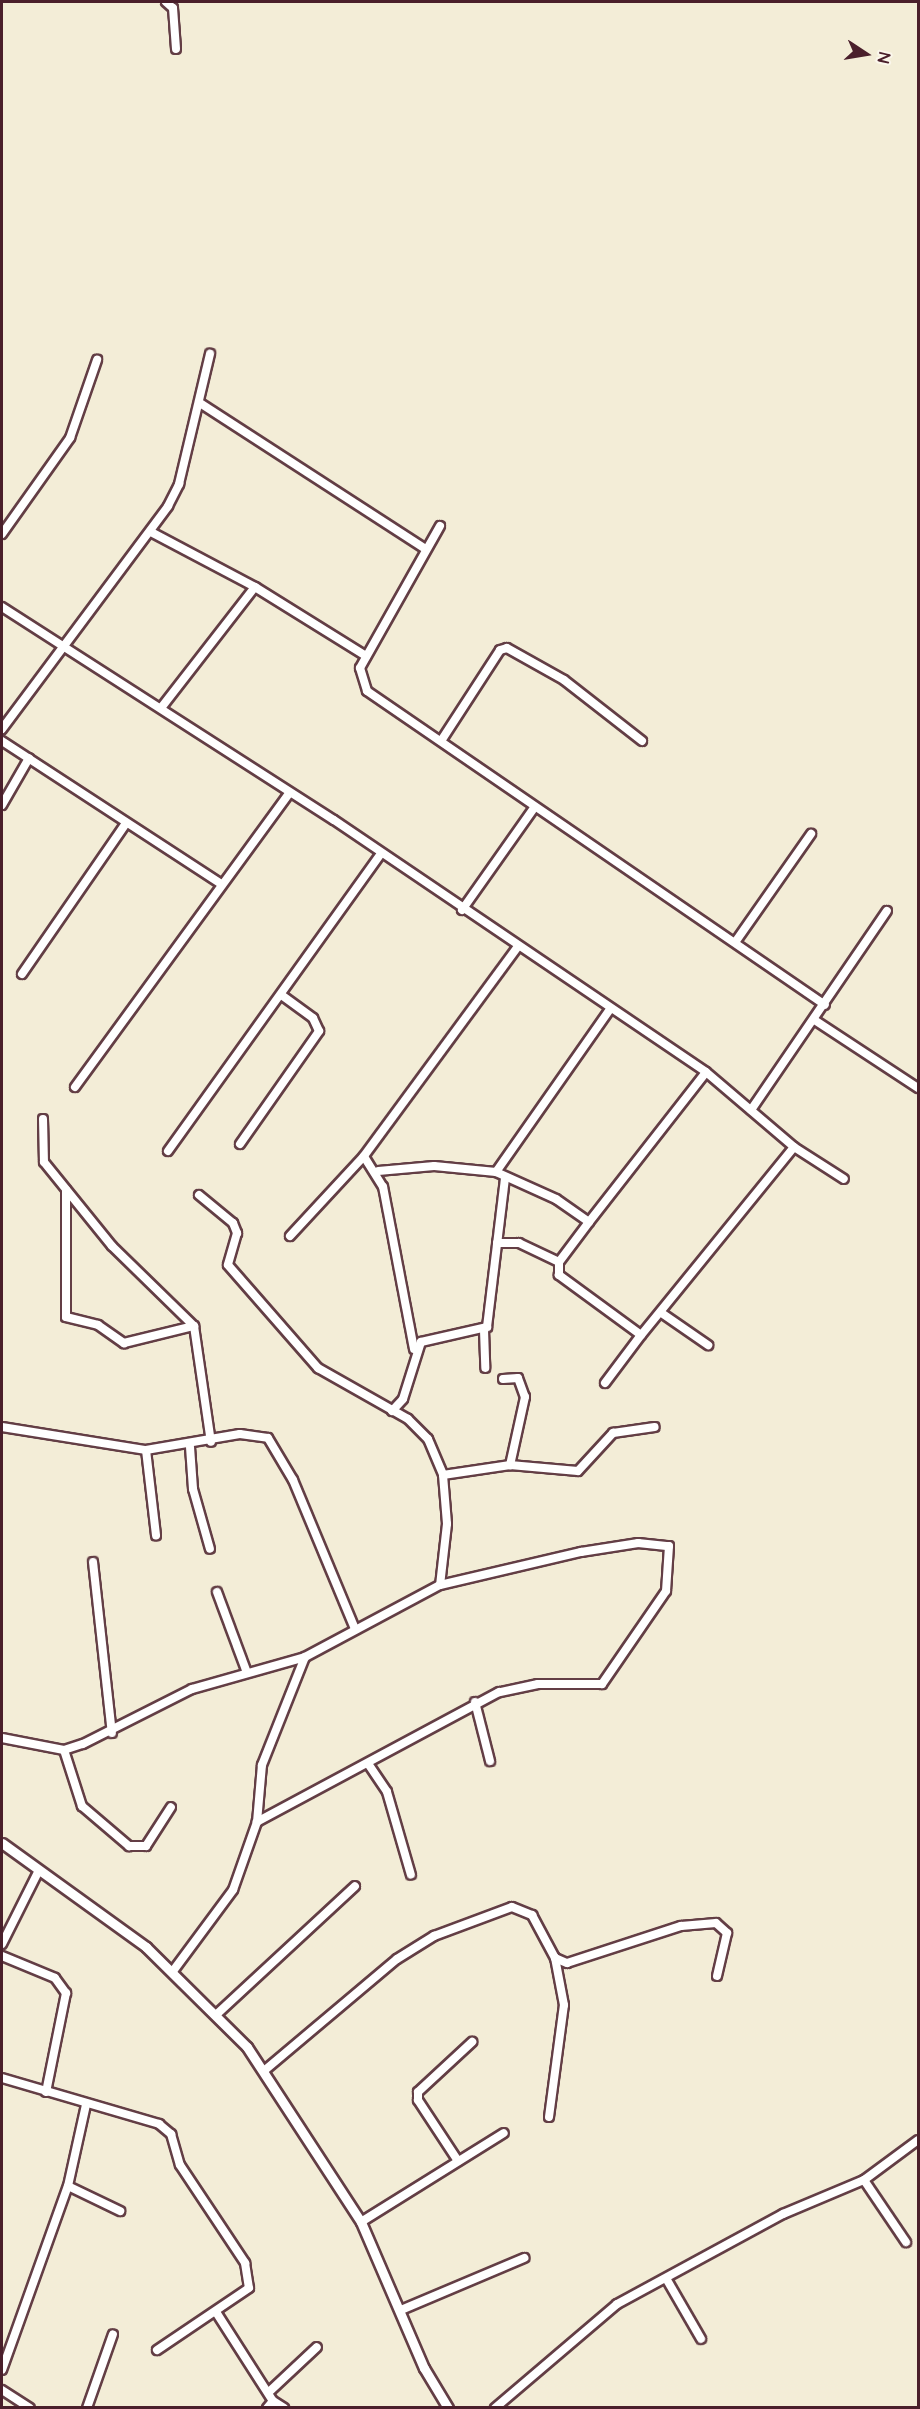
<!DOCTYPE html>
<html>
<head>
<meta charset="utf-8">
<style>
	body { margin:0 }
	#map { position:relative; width:920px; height:2409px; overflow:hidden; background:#f3edd7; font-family:"Architects Daughter",sans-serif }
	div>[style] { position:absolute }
	.roads { filter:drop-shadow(2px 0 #633e45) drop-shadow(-2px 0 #633e45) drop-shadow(0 2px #633e45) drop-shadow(0 -2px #633e45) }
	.minor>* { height:8px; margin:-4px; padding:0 4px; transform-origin:4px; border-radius:4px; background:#fff }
	.tertiary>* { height:9px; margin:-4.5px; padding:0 4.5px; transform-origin:4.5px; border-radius:4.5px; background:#fff }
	span { translate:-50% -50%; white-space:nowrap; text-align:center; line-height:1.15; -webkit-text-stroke:6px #fbf7ec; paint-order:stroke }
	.frame { position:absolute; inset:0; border:3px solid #4a1f2b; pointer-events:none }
	.north { position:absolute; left:836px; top:24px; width:60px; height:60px; -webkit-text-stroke:4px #fbf7ec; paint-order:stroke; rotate:102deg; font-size:16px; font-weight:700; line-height:24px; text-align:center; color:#4a1f2b }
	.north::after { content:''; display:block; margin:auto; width:21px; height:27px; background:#4a1f2b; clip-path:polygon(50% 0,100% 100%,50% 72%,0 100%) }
</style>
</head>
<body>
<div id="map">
	<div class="roads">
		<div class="minor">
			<div style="left:166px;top:2px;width:9px;rotate:41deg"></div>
			<div style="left:173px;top:8px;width:41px;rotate:85.8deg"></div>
			<div style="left:200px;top:403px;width:269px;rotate:32.9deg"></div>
			<div style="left:440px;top:526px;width:163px;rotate:119.4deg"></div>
			<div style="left:360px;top:668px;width:24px;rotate:73deg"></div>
			<div style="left:367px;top:691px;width:555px;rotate:34.43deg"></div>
			<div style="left:151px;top:532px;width:118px;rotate:27.9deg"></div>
			<div style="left:2px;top:534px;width:118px;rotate:-54.7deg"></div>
			<div style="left:70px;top:438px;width:83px;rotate:-70.9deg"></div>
			<div style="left:2px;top:607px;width:394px;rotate:32.7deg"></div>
			<div style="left:334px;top:820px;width:449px;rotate:34.1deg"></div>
			<div style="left:706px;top:1072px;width:116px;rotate:40.4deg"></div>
			<div style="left:794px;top:1147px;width:242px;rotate:129.1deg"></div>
			<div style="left:641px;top:1335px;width:102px;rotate:-143.8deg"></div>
			<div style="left:559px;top:1275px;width:13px;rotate:-90deg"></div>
			<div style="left:559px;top:1262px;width:50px;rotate:-53.1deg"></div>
			<div style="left:589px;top:1222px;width:40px;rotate:-145.1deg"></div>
			<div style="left:556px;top:1199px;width:66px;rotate:-155.8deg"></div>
			<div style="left:496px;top:1172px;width:62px;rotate:-174.5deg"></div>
			<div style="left:434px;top:1166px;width:56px;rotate:174.9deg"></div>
			<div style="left:161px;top:708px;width:153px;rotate:-52.2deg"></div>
			<div style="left:255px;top:587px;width:131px;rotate:31.9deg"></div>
			<div style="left:2px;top:729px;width:278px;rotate:-53.3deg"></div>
			<div style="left:168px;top:506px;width:25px;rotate:-63deg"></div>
			<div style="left:179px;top:484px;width:134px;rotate:-76.6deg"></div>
			<div style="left:2px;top:741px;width:262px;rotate:33.1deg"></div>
			<div style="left:441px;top:741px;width:108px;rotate:-57deg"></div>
			<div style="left:500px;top:650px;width:7px;rotate:-16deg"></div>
			<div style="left:507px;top:648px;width:65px;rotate:29.3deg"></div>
			<div style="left:564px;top:680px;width:99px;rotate:38deg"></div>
			<div style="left:2px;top:805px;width:54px;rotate:-60.1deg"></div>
			<div style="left:462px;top:910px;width:125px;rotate:-54.8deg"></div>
			<div style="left:736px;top:941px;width:131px;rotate:-55deg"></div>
			<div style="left:22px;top:974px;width:183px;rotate:-55.4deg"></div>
			<div style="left:816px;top:1021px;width:122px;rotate:33.3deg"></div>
			<div style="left:75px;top:1087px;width:364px;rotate:-53.9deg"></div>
			<div style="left:751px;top:1110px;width:241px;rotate:-55.7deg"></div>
			<div style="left:43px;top:1119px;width:43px;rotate:88.7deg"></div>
			<div style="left:44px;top:1162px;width:108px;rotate:51deg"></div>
			<div style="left:112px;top:1246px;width:115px;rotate:44.3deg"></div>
			<div style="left:194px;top:1326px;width:117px;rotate:81.7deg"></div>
			<div style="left:240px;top:1144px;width:138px;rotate:-55deg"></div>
			<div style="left:319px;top:1031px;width:14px;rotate:-115deg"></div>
			<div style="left:313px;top:1018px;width:39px;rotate:-144deg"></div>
			<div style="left:794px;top:1147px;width:59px;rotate:32.6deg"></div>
			<div style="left:168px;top:1151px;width:365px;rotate:-54.4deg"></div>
			<div style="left:496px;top:1172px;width:199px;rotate:-55deg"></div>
			<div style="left:66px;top:1190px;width:127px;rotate:90deg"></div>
			<div style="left:66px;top:1317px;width:33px;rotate:14deg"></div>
			<div style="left:98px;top:1325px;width:32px;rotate:35deg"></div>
			<div style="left:124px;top:1343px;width:72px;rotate:-13.7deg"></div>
			<div style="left:199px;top:1195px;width:44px;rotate:39.5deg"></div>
			<div style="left:233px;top:1223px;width:11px;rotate:68deg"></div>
			<div style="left:237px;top:1233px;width:33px;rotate:106deg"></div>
			<div style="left:228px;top:1265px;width:137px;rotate:48.9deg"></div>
			<div style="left:318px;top:1368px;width:103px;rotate:29.5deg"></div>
			<div style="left:408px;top:1419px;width:28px;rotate:45deg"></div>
			<div style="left:428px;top:1439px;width:39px;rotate:67deg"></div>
			<div style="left:443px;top:1475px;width:49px;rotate:85.3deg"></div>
			<div style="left:447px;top:1524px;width:61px;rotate:96.5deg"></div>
			<div style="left:589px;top:1222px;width:190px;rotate:-52deg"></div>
			<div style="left:290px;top:1236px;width:109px;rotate:-47.2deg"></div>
			<div style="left:497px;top:1243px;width:22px"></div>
			<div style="left:519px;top:1243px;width:44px;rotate:25.4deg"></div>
			<div style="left:663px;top:1314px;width:55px;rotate:34.6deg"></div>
			<div style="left:484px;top:1330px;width:38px;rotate:88deg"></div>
			<div style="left:414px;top:1349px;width:165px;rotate:-100.8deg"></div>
			<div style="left:383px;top:1187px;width:36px;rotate:-122deg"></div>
			<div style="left:364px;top:1156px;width:258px;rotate:-53.7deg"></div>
			<div style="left:503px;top:1379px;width:15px;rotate:-4deg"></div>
			<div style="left:518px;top:1378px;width:20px;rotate:70deg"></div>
			<div style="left:525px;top:1397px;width:70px;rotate:102.4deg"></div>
			<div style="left:605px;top:1383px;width:60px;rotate:-53.1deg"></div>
			<div style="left:392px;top:1411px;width:16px;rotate:-47deg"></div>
			<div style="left:403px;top:1399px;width:60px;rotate:-72.5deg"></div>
			<div style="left:421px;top:1342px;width:68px;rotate:-12.8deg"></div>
			<div style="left:487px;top:1327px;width:149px;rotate:-83.1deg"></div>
			<div style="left:2px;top:1427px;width:146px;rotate:9.1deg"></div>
			<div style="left:146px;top:1450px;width:95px;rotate:-9.7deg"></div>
			<div style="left:240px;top:1434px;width:28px;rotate:8deg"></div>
			<div style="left:268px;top:1438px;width:49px;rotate:59.2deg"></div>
			<div style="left:293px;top:1480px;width:161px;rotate:67.4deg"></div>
			<div style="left:190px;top:1447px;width:42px;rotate:85.9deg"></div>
			<div style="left:193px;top:1489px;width:62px;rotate:74.2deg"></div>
			<div style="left:146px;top:1450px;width:86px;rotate:83.3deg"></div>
			<div style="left:443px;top:1475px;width:68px;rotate:-8.5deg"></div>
			<div style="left:510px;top:1465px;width:68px;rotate:5deg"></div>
			<div style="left:578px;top:1471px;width:52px;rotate:-47.4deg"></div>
			<div style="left:613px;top:1433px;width:42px;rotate:-8.1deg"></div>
			<div style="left:93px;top:1562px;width:172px;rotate:83.7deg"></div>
			<div style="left:217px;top:1592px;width:83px;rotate:69.6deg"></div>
			<div style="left:475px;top:1702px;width:61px;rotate:75.7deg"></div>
			<div style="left:2px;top:1738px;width:63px;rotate:11deg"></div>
			<div style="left:64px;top:1750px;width:20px;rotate:-18deg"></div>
			<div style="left:83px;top:1744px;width:122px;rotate:-26.8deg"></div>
			<div style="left:192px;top:1689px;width:117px;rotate:-15.8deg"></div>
			<div style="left:305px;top:1657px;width:153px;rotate:-28.1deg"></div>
			<div style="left:440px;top:1585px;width:145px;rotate:-13.2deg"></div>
			<div style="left:581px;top:1552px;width:58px;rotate:-9deg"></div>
			<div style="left:638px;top:1543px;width:31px;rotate:6deg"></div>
			<div style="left:669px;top:1546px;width:45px;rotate:93.8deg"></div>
			<div style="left:666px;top:1591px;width:113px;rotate:124.5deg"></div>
			<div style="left:602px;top:1684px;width:64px;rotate:180deg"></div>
			<div style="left:538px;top:1684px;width:40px;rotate:168deg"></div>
			<div style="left:499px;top:1692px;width:275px;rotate:151.8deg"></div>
			<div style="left:64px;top:1750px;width:59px;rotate:72.2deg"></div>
			<div style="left:82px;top:1806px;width:62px;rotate:40.4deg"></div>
			<div style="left:129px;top:1846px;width:17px"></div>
			<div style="left:146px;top:1846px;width:46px;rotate:-57.3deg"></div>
			<div style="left:369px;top:1765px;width:32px;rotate:56deg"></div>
			<div style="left:387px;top:1792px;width:86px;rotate:73.9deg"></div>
			<div style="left:2px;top:1944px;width:80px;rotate:-63.4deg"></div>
			<div style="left:2px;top:1956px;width:57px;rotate:22.5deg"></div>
			<div style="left:55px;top:1978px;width:19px;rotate:54deg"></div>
			<div style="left:66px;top:1993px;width:101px;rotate:101.4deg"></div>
			<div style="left:173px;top:1971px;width:101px;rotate:-53.5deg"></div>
			<div style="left:233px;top:1890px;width:72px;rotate:-70.6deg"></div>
			<div style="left:257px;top:1822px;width:57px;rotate:-85deg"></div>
			<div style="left:262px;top:1765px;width:116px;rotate:-68.3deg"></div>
			<div style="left:217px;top:2014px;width:188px;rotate:-42.8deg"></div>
			<div style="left:265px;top:2070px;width:172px;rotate:-40.1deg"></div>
			<div style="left:397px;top:1959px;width:44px;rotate:-31.9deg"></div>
			<div style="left:434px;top:1936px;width:83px;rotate:-20.4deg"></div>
			<div style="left:512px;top:1907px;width:22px;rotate:22deg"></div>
			<div style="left:532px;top:1915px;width:49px;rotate:61.9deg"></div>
			<div style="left:555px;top:1958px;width:13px;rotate:23deg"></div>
			<div style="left:567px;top:1963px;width:120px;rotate:-18deg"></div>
			<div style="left:681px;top:1926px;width:35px;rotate:-5deg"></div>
			<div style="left:716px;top:1923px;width:15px;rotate:42deg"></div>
			<div style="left:727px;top:1933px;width:44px;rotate:103.1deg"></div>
			<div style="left:2px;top:2078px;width:164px;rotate:16.3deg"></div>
			<div style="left:159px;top:2124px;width:16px;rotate:40deg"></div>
			<div style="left:171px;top:2134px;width:32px;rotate:74deg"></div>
			<div style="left:180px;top:2165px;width:118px;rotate:56.4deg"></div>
			<div style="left:245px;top:2263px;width:25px;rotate:81deg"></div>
			<div style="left:249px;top:2288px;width:111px;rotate:146deg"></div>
			<div style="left:549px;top:2117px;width:113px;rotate:-82.4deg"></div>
			<div style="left:564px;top:2005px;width:48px;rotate:-100.8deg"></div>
			<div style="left:458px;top:2161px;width:73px;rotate:-123.3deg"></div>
			<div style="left:418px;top:2100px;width:8px;rotate:-90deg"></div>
			<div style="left:418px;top:2092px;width:74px;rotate:-42.8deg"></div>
			<div style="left:864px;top:2180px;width:75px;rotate:55.9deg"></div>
			<div style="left:68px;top:2186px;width:58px;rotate:25.7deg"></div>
			<div style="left:361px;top:2222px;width:168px;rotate:-31.9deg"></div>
			<div style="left:667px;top:2280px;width:68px;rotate:60deg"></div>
			<div style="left:401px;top:2310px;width:134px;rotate:-22.9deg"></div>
			<div style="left:216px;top:2312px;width:106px;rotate:57.4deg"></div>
			<div style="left:273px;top:2401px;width:13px;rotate:32deg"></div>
			<div style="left:2px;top:2370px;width:195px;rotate:-70.3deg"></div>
			<div style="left:68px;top:2186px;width:83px;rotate:-77.5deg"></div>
			<div style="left:2px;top:2390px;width:33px;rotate:33deg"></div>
			<div style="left:270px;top:2391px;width:64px;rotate:-43.1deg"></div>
			<div style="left:87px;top:2408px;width:78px;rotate:-70.6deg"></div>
			<div style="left:267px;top:2408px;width:9px;rotate:-49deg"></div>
			<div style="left:495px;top:2408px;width:160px;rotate:-40.4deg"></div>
			<div style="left:617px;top:2304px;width:189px;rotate:-28.5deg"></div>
			<div style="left:783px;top:2214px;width:88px;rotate:-22.8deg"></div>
			<div style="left:864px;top:2180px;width:67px;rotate:-36.5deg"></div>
		</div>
		<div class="tertiary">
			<div style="left:2px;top:1843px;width:178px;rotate:35.8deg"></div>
			<div style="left:146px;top:1947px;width:142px;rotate:44.7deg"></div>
			<div style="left:247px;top:2047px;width:209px;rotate:56.9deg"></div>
			<div style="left:361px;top:2222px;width:159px;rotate:66.7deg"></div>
			<div style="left:424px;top:2368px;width:47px;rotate:59deg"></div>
		</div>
	</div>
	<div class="frame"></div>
	<div class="north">N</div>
</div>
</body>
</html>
